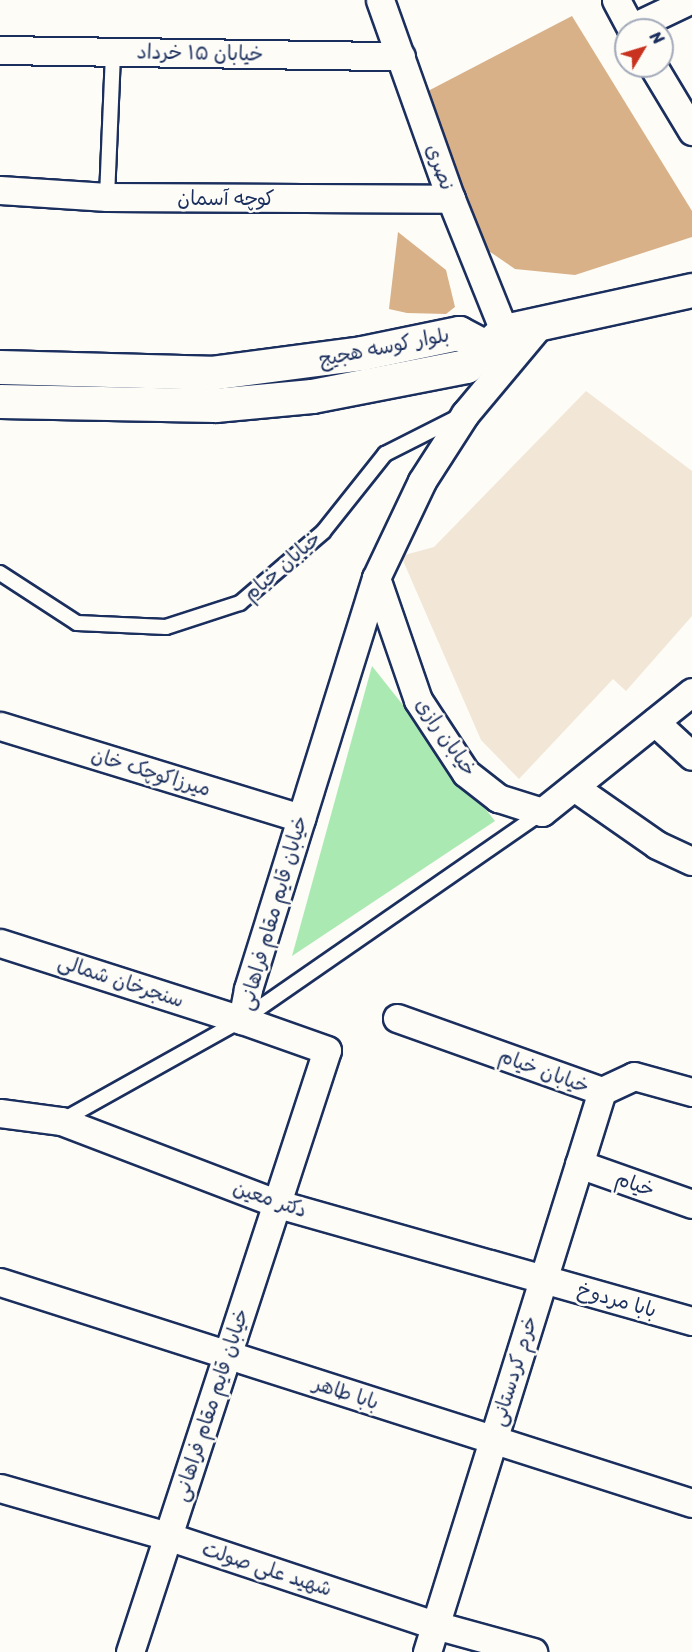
<!DOCTYPE html>
<html>
<head>
<meta charset="utf-8">
<style>
	body { margin:0 }
	#map { position:relative; width:692px; height:1652px; overflow:hidden; background:#fdfcf7; font-family:Sriracha,"Playpen Sans Arabic",sans-serif }
	div>[style] { position:absolute }
	.built>* { inset:0; background:#f2e6d6 }
	.green>* { inset:0; background:#aaeab2 }
	.building>* { inset:0; background:#d8b189 }
	.roads { filter:drop-shadow(2px 0 #1b2f5e) drop-shadow(-2px 0 #1b2f5e) drop-shadow(0 2px #1b2f5e) drop-shadow(0 -2px #1b2f5e) }
	.service>* { height:14px; margin:-7px; padding:0 7px; transform-origin:7px; border-radius:7px; background:#fdfcf7 }
	.minor>* { height:27px; margin:-13.5px; padding:0 13.5px; transform-origin:13.5px; border-radius:13.5px; background:#fdfcf7 }
	.tertiary>* { height:33px; margin:-16.5px; padding:0 16.5px; transform-origin:16.5px; border-radius:16.5px; background:#fdfcf7 }
	span { translate:-50% -50%; white-space:nowrap; text-align:center; line-height:1.15; -webkit-text-stroke:5px #fdfcf7; paint-order:stroke }
	.street-label { font-size:20px; color:#1b2f5e }
	.north { position:absolute; left:614px; top:18px; width:60px; height:60px; box-sizing:border-box; background:#fdfcf7; border:2px solid #a3aaba; border-radius:50%; rotate:52deg; font-size:16px; font-weight:700; line-height:24px; text-align:center; color:#1b2f5e }
	.north::after { content:''; display:block; margin:auto; width:21px; height:27px; background:#c8321e; clip-path:polygon(50% 0,100% 100%,50% 72%,0 100%) }
</style>
</head>
<body>
<div id="map">
	<div class="built">
		<div style="clip-path:polygon(586px 391px,692px 471px,692px 616px,626px 691px,613px 679px,519px 779px,481px 740px,401px 556px,434px 547px)"></div>
	</div>
	<div class="green">
		<div style="clip-path:polygon(372px 666px,495px 821px,292px 956px)"></div>
	</div>
	<div class="building">
		<div style="clip-path:polygon(572px 16px,692px 211px,692px 237px,575px 275px,515px 269px,483px 247px,428px 91px)"></div>
		<div style="clip-path:polygon(398px 232px,446px 270px,455px 307px,446px 314px,407px 313px,389px 309px)"></div>
	</div>
	<div class="roads">
		<div class="service">
			<div style="left:107px;top:197px;width:146px;rotate:-87.6deg"></div>
			<div style="left:0;top:573px;width:92px;rotate:33deg"></div>
			<div style="left:77px;top:623px;width:89px;rotate:2.6deg"></div>
			<div style="left:166px;top:627px;width:78px;rotate:-18deg"></div>
			<div style="left:240px;top:603px;width:109px;rotate:-40.5deg"></div>
			<div style="left:323px;top:532px;width:100px;rotate:-51.5deg"></div>
			<div style="left:385px;top:454px;width:82px;rotate:-26.9deg"></div>
			<div style="left:61px;top:1121px;width:207px;rotate:-29.2deg"></div>
			<div style="left:242px;top:1020px;width:365px;rotate:-34.7deg"></div>
		</div>
		<div class="minor">
			<div style="left:380px;top:0;width:211px;rotate:70.4deg"></div>
			<div style="left:451px;top:199px;width:142px;rotate:68.1deg"></div>
			<div style="left:616px;top:0;width:34px;rotate:62deg"></div>
			<div style="left:631px;top:28px;width:65px;rotate:-25.4deg"></div>
			<div style="left:0;top:50px;width:401px;rotate:0.9deg"></div>
			<div style="left:653px;top:66px;width:76px;rotate:59deg"></div>
			<div style="left:0;top:190px;width:107px;rotate:3.7deg"></div>
			<div style="left:107px;top:197px;width:344px;rotate:0.3deg"></div>
			<div style="left:376px;top:578px;width:129px;rotate:71deg"></div>
			<div style="left:418px;top:700px;width:87px;rotate:56.7deg"></div>
			<div style="left:466px;top:773px;width:41px;rotate:38deg"></div>
			<div style="left:498px;top:798px;width:46px;rotate:17.7deg"></div>
			<div style="left:542px;top:812px;width:192px;rotate:-38.7deg"></div>
			<div style="left:655px;top:722px;width:50px;rotate:42.6deg"></div>
			<div style="left:0;top:726px;width:315px;rotate:17deg"></div>
			<div style="left:574px;top:787px;width:101px;rotate:34.9deg"></div>
			<div style="left:657px;top:845px;width:38px;rotate:25deg"></div>
			<div style="left:0;top:943px;width:254px;rotate:17.7deg"></div>
			<div style="left:397px;top:1018px;width:218px;rotate:19.6deg"></div>
			<div style="left:602px;top:1091px;width:35px;rotate:-25deg"></div>
			<div style="left:634px;top:1076px;width:60px;rotate:15.4deg"></div>
			<div style="left:0;top:1113px;width:62px;rotate:7.5deg"></div>
			<div style="left:61px;top:1121px;width:232px;rotate:20.9deg"></div>
			<div style="left:278px;top:1204px;width:430px;rotate:15.8deg"></div>
			<div style="left:579px;top:1164px;width:120px;rotate:19.5deg"></div>
			<div style="left:0;top:1282px;width:726px;rotate:17.71deg"></div>
			<div style="left:0;top:1488px;width:174px;rotate:16deg"></div>
			<div style="left:167px;top:1536px;width:282px;rotate:18.4deg"></div>
			<div style="left:435px;top:1625px;width:102px;rotate:15.4deg"></div>
			<div style="left:130px;top:1652px;width:633px;rotate:-71.88deg"></div>
			<div style="left:327px;top:1050px;width:90px;rotate:-160.6deg"></div>
			<div style="left:242px;top:1020px;width:32px;rotate:-79deg"></div>
			<div style="left:248px;top:989px;width:430px;rotate:-72.7deg"></div>
			<div style="left:376px;top:578px;width:107px;rotate:-64.6deg"></div>
			<div style="left:422px;top:481px;width:80px;rotate:-57.3deg"></div>
			<div style="left:465px;top:414px;width:119px;rotate:-50.1deg"></div>
			<div style="left:427px;top:1652px;width:588px;rotate:-72.68deg"></div>
		</div>
		<div class="tertiary">
			<div style="left:0;top:367px;width:210px;rotate:1.6deg"></div>
			<div style="left:210px;top:373px;width:153px;rotate:-7.5deg"></div>
			<div style="left:362px;top:353px;width:99px;rotate:-11.7deg"></div>
			<div style="left:459px;top:333px;width:30px;rotate:28deg"></div>
			<div style="left:0;top:401px;width:215px;rotate:1.1deg"></div>
			<div style="left:215px;top:405px;width:97px;rotate:-5.3deg"></div>
			<div style="left:312px;top:396px;width:157px;rotate:-11deg"></div>
			<div style="left:466px;top:366px;width:52px;rotate:-42.6deg"></div>
			<div style="left:504px;top:331px;width:192px;rotate:-12.3deg"></div>
		</div>
	</div>
	<div class="street-label">
		<span style="left:200px;top:53px;rotate:1deg">خیابان ۱۵ خرداد</span>
		<span style="left:440px;top:167px;rotate:70deg">نصری</span>
		<span style="left:226px;top:198px">کوچه آسمان</span>
		<span style="left:384px;top:347px;rotate:-11deg">بلوار کوسه هجیج</span>
		<span style="left:282px;top:566px;rotate:-41deg">خیابان خیام</span>
		<span style="left:446px;top:737px;rotate:55deg">خیابان رازی</span>
		<span style="left:151px;top:772px;rotate:17deg">میرزاکوچک خان</span>
		<span style="left:273px;top:913px;rotate:-74deg">خیابان قایم مقام فراهانی</span>
		<span style="left:121px;top:981px;rotate:18deg">سنجرخان شمالی</span>
		<span style="left:544px;top:1071px;rotate:20deg">خیابان خیام</span>
		<span style="left:635px;top:1184px;rotate:19deg">خیام</span>
		<span style="left:270px;top:1199px;rotate:19deg">دکتر معین</span>
		<span style="left:617px;top:1300px;rotate:16deg">بابا مردوخ</span>
		<span style="left:514px;top:1371px;rotate:-73deg">خرم کردستانی</span>
		<span style="left:346px;top:1393px;rotate:18deg">بابا طاهر</span>
		<span style="left:211px;top:1405px;rotate:-72deg">خیابان قایم مقام فراهانی</span>
		<span style="left:267px;top:1569px;rotate:18deg">شهید علی صولت</span>
	</div>
	<div class="north">N</div>
</div>
</body>
</html>
